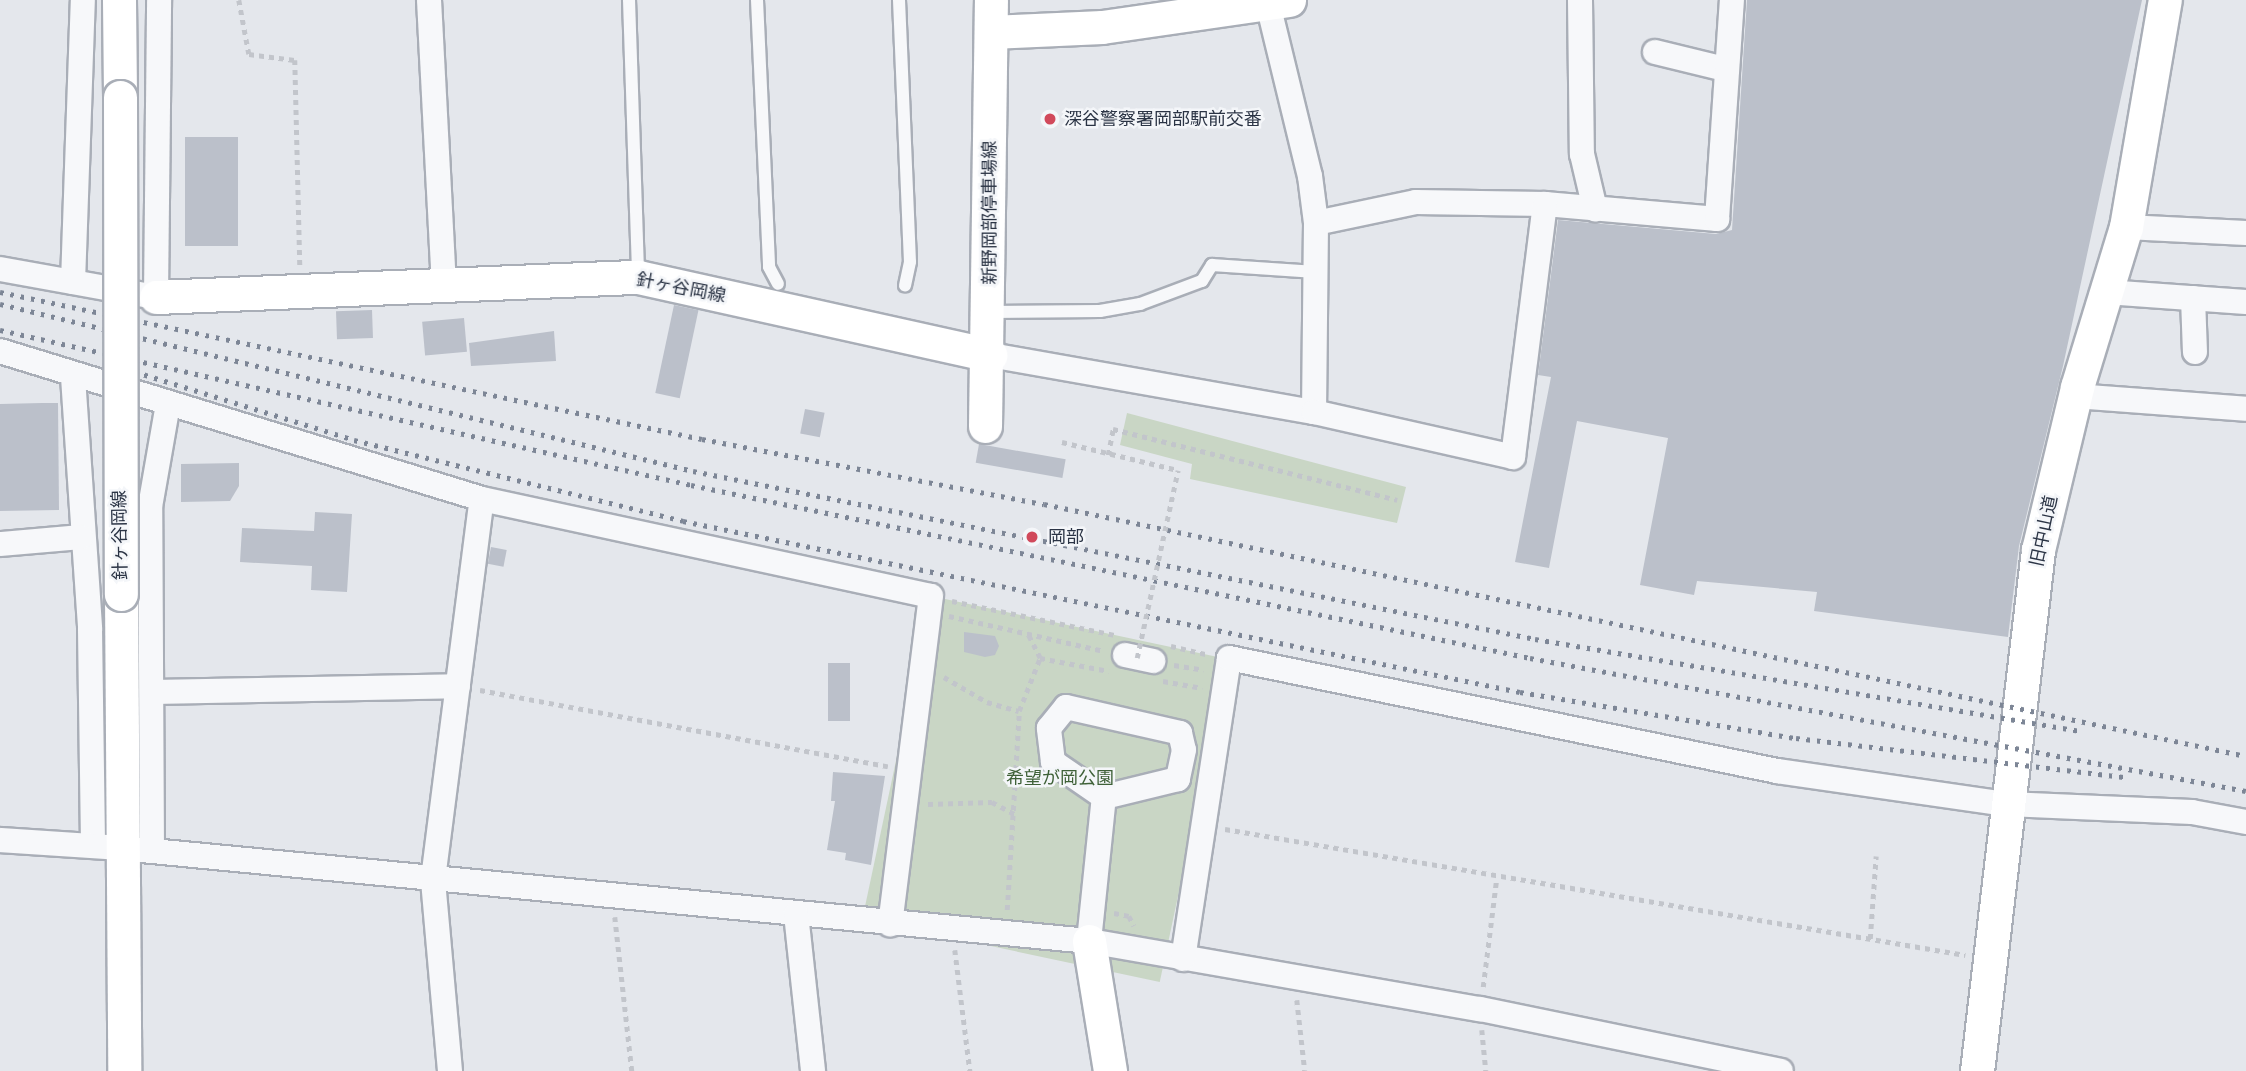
<!DOCTYPE html>
<html>
<head>
<meta charset="utf-8">
<style>
	body { margin:0 }
	#map { position:relative; width:2246px; height:1071px; overflow:hidden; background:#e4e7ec; font-family:"Fira Sans","Noto Sans JP",sans-serif }
	div>[style] { position:absolute }
	.green>* { inset:0; background:#c9d6c5; transform-origin:0 0 }
	.building>* { inset:0; background:#bbc0ca; transform-origin:0 0 }
	.path>* { height:4.5px; margin-top:-2.25px; transform-origin:0; background:repeating-linear-gradient(90deg,#c2c5cb 0 5px,transparent 0 10px) }
	.roads { filter:drop-shadow(2px 0 #a9aeb7) drop-shadow(-2px 0 #a9aeb7) drop-shadow(0 2px #a9aeb7) drop-shadow(0 -2px #a9aeb7) }
	.lane>* { height:12px; margin:-6px; padding:0 6px; transform-origin:6px; border-radius:6px; background:#f7f8fa }
	.street>* { height:24px; margin:-12px; padding:0 12px; transform-origin:12px; border-radius:12px; background:#f7f8fa }
	.secondary>* { height:33px; margin:-16.5px; padding:0 16.5px; transform-origin:16.5px; border-radius:16.5px; background:#fff }
	.rail>* { height:5px; margin-top:-2.5px; transform-origin:0; background:repeating-linear-gradient(90deg,#7d8696 0 3.5px,transparent 0 10.5px) }
	.path-bridge>* { height:4.5px; margin-top:-2.25px; transform-origin:0; background:repeating-linear-gradient(90deg,#c2c5cb 0 5px,transparent 0 10px) }
	.bridges { filter:drop-shadow(2px 0 #a9aeb7) drop-shadow(-2px 0 #a9aeb7) drop-shadow(0 2px #a9aeb7) drop-shadow(0 -2px #a9aeb7) }
	.secondary-bridge>* { height:33px; margin:-16.5px; padding:0 16.5px; transform-origin:16.5px; border-radius:16.5px; background:#fff }
	.dots>* { width:19px; height:19px; translate:-50% -50%; box-sizing:border-box; border:4px solid #f4f6f9; border-radius:50% }
	span { translate:-50% -50%; white-space:nowrap; text-align:center; line-height:1.15; -webkit-text-stroke:5px #f4f6f9; paint-order:stroke }
	.poi-label { font-size:18px; color:#2b3445 }
	.left { translate:0 -50%; text-align:left }
	.street-label { font-size:18px; color:#2b3445 }
	.park-label { font-size:18px; color:#3f6138 }
</style>
</head>
<body>
<div id="map">
	<div class="green">
		<div style="clip-path:polygon(1127px 413px,1406px 487px,1397px 523px,1190px 479px,1192px 464px,1120px 445px)"></div>
		<div style="left:931px;top:596px;width:304px;height:330px;rotate:12deg"></div>
	</div>
	<div class="building">
		<div style="clip-path:polygon(1747px 0,2142px 0,2063px 366px,2019px 546px,2008px 637px,1814px 611px,1817px 592px,1697px 581px,1694px 595px,1640px 585px,1668px 438px,1577px 421px,1549px 568px,1515px 562px,1551px 377px,1538px 375px,1558px 220px,1716px 234px,1732px 230px)"></div>
		<div style="left:185px;top:137px;width:53px;height:109px"></div>
		<div style="left:674px;top:305px;width:25px;height:90px;rotate:12deg"></div>
		<div style="left:372px;top:310px;width:28px;height:36px;rotate:88deg"></div>
		<div style="left:464px;top:318px;width:34px;height:42px;rotate:85deg"></div>
		<div style="clip-path:polygon(554px 331px,556px 361px,471px 366px,469px 343px)"></div>
		<div style="clip-path:polygon(42px 403px,58px 403px,59px 510px,0 511px,0 404px)"></div>
		<div style="left:805px;top:409px;width:20px;height:25px;rotate:11deg"></div>
		<div style="left:979px;top:444px;width:88px;height:19px;rotate:10deg"></div>
		<div style="clip-path:polygon(239px 463px,239px 486px,230px 501px,181px 502px,181px 464px)"></div>
		<div style="clip-path:polygon(315px 512px,352px 514px,347px 592px,311px 590px,312px 566px,240px 562px,242px 528px,314px 531px)"></div>
		<div style="left:491px;top:547px;width:16px;height:17px;rotate:11deg"></div>
		<div style="clip-path:polygon(964px 632px,995px 636px,999px 646px,995px 655px,985px 657px,964px 652px)"></div>
		<div style="left:828px;top:663px;width:22px;height:58px"></div>
		<div style="clip-path:polygon(833px 772px,885px 776px,871px 865px,845px 860px,846px 853px,827px 850px,835px 801px,831px 801px)"></div>
	</div>
	<div class="path">
		<div style="left:239px;top:0;width:55px;rotate:79.5deg"></div>
		<div style="left:249px;top:54px;width:46px;rotate:7.4deg"></div>
		<div style="left:295px;top:60px;width:205px;rotate:88.6deg"></div>
		<div style="left:1062px;top:442px;width:119px;rotate:13.6deg"></div>
		<div style="left:1108px;top:455px;width:26px;rotate:-79deg"></div>
		<div style="left:1113px;top:429px;width:293px;rotate:14deg"></div>
		<div style="left:952px;top:601px;width:167px;rotate:11.8deg"></div>
		<div style="left:949px;top:616px;width:159px;rotate:12.7deg"></div>
		<div style="left:1171px;top:646px;width:37px;rotate:13deg"></div>
		<div style="left:1040px;top:658px;width:70px;rotate:10.7deg"></div>
		<div style="left:1174px;top:665px;width:30px;rotate:9deg"></div>
		<div style="left:944px;top:677px;width:50px;rotate:30.2deg"></div>
		<div style="left:987px;top:702px;width:33px;rotate:16deg"></div>
		<div style="left:1163px;top:681px;width:40px;rotate:10deg"></div>
		<div style="left:480px;top:690px;width:415px;rotate:10.6deg"></div>
		<div style="left:928px;top:804px;width:64px;rotate:-1.8deg"></div>
		<div style="left:992px;top:802px;width:26px;rotate:28deg"></div>
		<div style="left:1225px;top:829px;width:751px;rotate:9.66deg"></div>
		<div style="left:1007px;top:910px;width:199px;rotate:-86.5deg"></div>
		<div style="left:1019px;top:711px;width:57px;rotate:-68.4deg"></div>
		<div style="left:1040px;top:658px;width:27px;rotate:-117deg"></div>
		<div style="left:1114px;top:913px;width:15px;rotate:11deg"></div>
		<div style="left:1129px;top:916px;width:11px;rotate:63deg"></div>
		<div style="left:615px;top:917px;width:155px;rotate:83.7deg"></div>
		<div style="left:1870px;top:939px;width:83px;rotate:-85.9deg"></div>
		<div style="left:955px;top:950px;width:122px;rotate:82.9deg"></div>
		<div style="left:1483px;top:987px;width:106px;rotate:-82.9deg"></div>
		<div style="left:1297px;top:1000px;width:71px;rotate:83.6deg"></div>
		<div style="left:1482px;top:1030px;width:41px;rotate:84.4deg"></div>
	</div>
	<div class="roads">
		<div class="lane">
			<div style="left:629px;top:0;width:276px;rotate:88.1deg"></div>
			<div style="left:757px;top:0;width:267px;rotate:87.4deg"></div>
			<div style="left:769px;top:267px;width:19px;rotate:62deg"></div>
			<div style="left:899px;top:0;width:262px;rotate:87.6deg"></div>
			<div style="left:910px;top:262px;width:24px;rotate:102deg"></div>
			<div style="left:990px;top:312px;width:110px;rotate:-0.5deg"></div>
			<div style="left:1100px;top:311px;width:41px;rotate:-9.9deg"></div>
			<div style="left:1140px;top:304px;width:66px;rotate:-20.4deg"></div>
			<div style="left:1202px;top:281px;width:19px;rotate:-58deg"></div>
			<div style="left:1212px;top:265px;width:104px;rotate:3.9deg"></div>
		</div>
		<div class="street">
			<div style="left:429px;top:0;width:288px;rotate:87deg"></div>
			<div style="left:1267px;top:0;width:181px;rotate:76.3deg"></div>
			<div style="left:1310px;top:176px;width:47px;rotate:82.7deg"></div>
			<div style="left:1316px;top:223px;width:189px;rotate:90.6deg"></div>
			<div style="left:1580px;top:0;width:154px;rotate:89.3deg"></div>
			<div style="left:1582px;top:154px;width:57px;rotate:76.7deg"></div>
			<div style="left:1655px;top:52px;width:72px;rotate:13.7deg"></div>
			<div style="left:1316px;top:223px;width:102px;rotate:-11.9deg"></div>
			<div style="left:1416px;top:202px;width:129px;rotate:0.9deg"></div>
			<div style="left:1545px;top:204px;width:173px;rotate:5deg"></div>
			<div style="left:1717px;top:219px;width:220px;rotate:-86.1deg"></div>
			<div style="left:2126px;top:227px;width:120px;rotate:2.9deg"></div>
			<div style="left:0;top:269px;width:158px;rotate:10.2deg"></div>
			<div style="left:156px;top:297px;width:297px;rotate:-89.4deg"></div>
			<div style="left:73px;top:282px;width:282px;rotate:-88deg"></div>
			<div style="left:2106px;top:292px;width:140px;rotate:4.1deg"></div>
			<div style="left:2193px;top:298px;width:54px;rotate:87.9deg"></div>
			<div style="left:0;top:351px;width:504px;rotate:17.07deg"></div>
			<div style="left:482px;top:499px;width:459px;rotate:12.2deg"></div>
			<div style="left:931px;top:596px;width:331px;rotate:97.1deg"></div>
			<div style="left:990px;top:355px;width:329px;rotate:10deg"></div>
			<div style="left:1314px;top:412px;width:204px;rotate:12.7deg"></div>
			<div style="left:1513px;top:457px;width:255px;rotate:-82.8deg"></div>
			<div style="left:73px;top:377px;width:253px;rotate:86.1deg"></div>
			<div style="left:90px;top:629px;width:216px;rotate:89.2deg"></div>
			<div style="left:2075px;top:396px;width:171px;rotate:4.3deg"></div>
			<div style="left:0;top:544px;width:81px;rotate:-4.9deg"></div>
			<div style="left:1125px;top:655px;width:29px;rotate:12deg"></div>
			<div style="left:152px;top:692px;width:306px;rotate:-1.1deg"></div>
			<div style="left:0;top:840px;width:121px;rotate:3.8deg"></div>
			<div style="left:121px;top:848px;width:972px;rotate:5.49deg"></div>
			<div style="left:1089px;top:941px;width:397px;rotate:9.9deg"></div>
			<div style="left:1480px;top:1009px;width:307px;rotate:11.6deg"></div>
			<div style="left:152px;top:850px;width:343px;rotate:-90.3deg"></div>
			<div style="left:150px;top:507px;width:105px;rotate:-80.1deg"></div>
			<div style="left:796px;top:914px;width:158px;rotate:83.8deg"></div>
			<div style="left:1089px;top:941px;width:145px;rotate:-84.1deg"></div>
			<div style="left:1104px;top:797px;width:62px;rotate:-145.5deg"></div>
			<div style="left:1053px;top:762px;width:34px;rotate:-97deg"></div>
			<div style="left:1049px;top:728px;width:27px;rotate:-51deg"></div>
			<div style="left:1066px;top:707px;width:117px;rotate:12.8deg"></div>
			<div style="left:1180px;top:733px;width:17px;rotate:77deg"></div>
			<div style="left:1184px;top:750px;width:30px;rotate:102deg"></div>
			<div style="left:1178px;top:779px;width:76px;rotate:166.3deg"></div>
			<div style="left:1183px;top:959px;width:304px;rotate:-81.3deg"></div>
			<div style="left:1229px;top:658px;width:560px;rotate:11.65deg"></div>
			<div style="left:1777px;top:771px;width:232px;rotate:8.2deg"></div>
			<div style="left:2007px;top:804px;width:185px;rotate:2.5deg"></div>
			<div style="left:2192px;top:812px;width:55px;rotate:10.5deg"></div>
			<div style="left:450px;top:1071px;width:193px;rotate:-95.1deg"></div>
			<div style="left:433px;top:879px;width:383px;rotate:-82.7deg"></div>
		</div>
		<div class="secondary">
			<div style="left:119px;top:0;width:97px;rotate:89.4deg"></div>
			<div style="left:991px;top:32px;width:111px;rotate:-2.6deg"></div>
			<div style="left:1102px;top:27px;width:189px;rotate:-8.2deg"></div>
			<div style="left:156px;top:297px;width:482px;rotate:-2.4deg"></div>
			<div style="left:638px;top:277px;width:361px;rotate:12.5deg"></div>
			<div style="left:985px;top:426px;width:426px;rotate:-89.2deg"></div>
			<div style="left:121px;top:594px;width:477px;rotate:89.6deg"></div>
			<div style="left:1089px;top:941px;width:132px;rotate:80.8deg"></div>
			<div style="left:1977px;top:1071px;width:525px;rotate:-83.32deg"></div>
			<div style="left:2038px;top:550px;width:168px;rotate:-76.5deg"></div>
			<div style="left:2077px;top:387px;width:167px;rotate:-73deg"></div>
			<div style="left:2126px;top:227px;width:230px;rotate:-80.3deg"></div>
		</div>
	</div>
	<div class="rail">
		<div style="left:0;top:292px;width:717px;rotate:11.83deg"></div>
		<div style="left:702px;top:439px;width:348px;rotate:10.8deg"></div>
		<div style="left:1044px;top:504px;width:1228px;rotate:11.84deg"></div>
		<div style="left:0;top:304px;width:713px;rotate:13.55deg"></div>
		<div style="left:693px;top:471px;width:859px;rotate:11.28deg"></div>
		<div style="left:1535px;top:639px;width:553px;rotate:9.58deg"></div>
		<div style="left:0;top:330px;width:708px;rotate:12.64deg"></div>
		<div style="left:691px;top:485px;width:857px;rotate:11.65deg"></div>
		<div style="left:1530px;top:658px;width:728px;rotate:10.52deg"></div>
		<div style="left:104px;top:362px;width:262px;rotate:17.3deg"></div>
		<div style="left:354px;top:440px;width:339px;rotate:13.8deg"></div>
		<div style="left:683px;top:521px;width:854px;rotate:11.55deg"></div>
		<div style="left:1520px;top:692px;width:280px;rotate:9.5deg"></div>
		<div style="left:1796px;top:738px;width:330px;rotate:6.8deg"></div>
	</div>
	<div class="path-bridge">
		<div style="left:1137px;top:658px;width:192px;rotate:-77.7deg"></div>
	</div>
	<div class="bridges">
		<div class="secondary-bridge">
			<div style="left:120px;top:97px;width:497px;rotate:89.9deg"></div>
		</div>
	</div>
	<div class="dots">
		<div style="left:1050px;top:119px;background:#d1495b"></div>
		<div style="left:1032px;top:537px;background:#d1495b"></div>
	</div>
	<div class="poi-label">
		<span class="left" style="left:1064px;top:119px">深谷警察署岡部駅前交番</span>
		<span class="left" style="left:1048px;top:537px">岡部</span>
	</div>
	<div class="street-label">
		<span style="left:990px;top:213px;rotate:-90deg">新野岡部停車場線</span>
		<span style="left:681px;top:288px;rotate:11deg">針ヶ谷岡線</span>
		<span style="left:2044px;top:531px;rotate:-78deg">旧中山道</span>
		<span style="left:120px;top:535px;rotate:-91deg">針ヶ谷岡線</span>
	</div>
	<div class="park-label">
		<span style="left:1060px;top:778px">希望が岡公園</span>
	</div>
</div>
</body>
</html>
